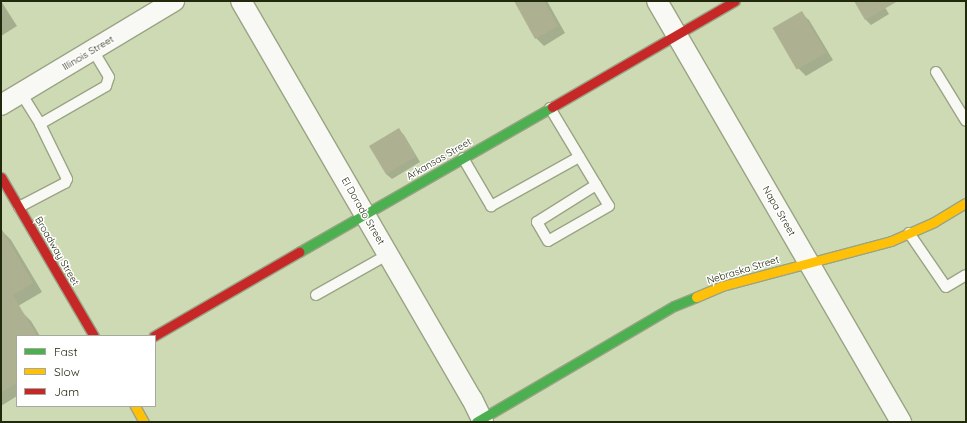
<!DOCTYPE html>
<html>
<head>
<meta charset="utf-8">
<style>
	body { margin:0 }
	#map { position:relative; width:967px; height:423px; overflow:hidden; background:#cddab3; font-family:Quicksand,sans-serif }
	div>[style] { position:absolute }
	.shadow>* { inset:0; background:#0003 }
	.building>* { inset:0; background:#adb191; transform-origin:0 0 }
	.roads { filter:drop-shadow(1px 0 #9aa485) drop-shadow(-1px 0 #9aa485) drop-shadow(0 1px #9aa485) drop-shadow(0 -1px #9aa485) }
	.lane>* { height:10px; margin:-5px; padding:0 5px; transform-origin:5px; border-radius:5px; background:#f8f9f4 }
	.street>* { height:20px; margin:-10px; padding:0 10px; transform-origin:10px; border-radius:10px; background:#f8f9f4 }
	.fast>* { height:9px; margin:-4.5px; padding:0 4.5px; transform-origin:4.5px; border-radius:4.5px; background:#4caf50 }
	.slow>* { height:9px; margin:-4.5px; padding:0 4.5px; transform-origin:4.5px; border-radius:4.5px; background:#ffc107 }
	.jam>* { height:9px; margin:-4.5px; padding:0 4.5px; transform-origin:4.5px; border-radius:4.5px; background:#c62828 }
	span { translate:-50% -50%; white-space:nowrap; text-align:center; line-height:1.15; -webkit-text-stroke:3px #fff; paint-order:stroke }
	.street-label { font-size:10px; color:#21290d }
	.frame { position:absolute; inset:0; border:2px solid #21290d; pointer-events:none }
	.legend { position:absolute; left:16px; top:335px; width:140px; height:72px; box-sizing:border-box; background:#fff; border:1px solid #a6a99e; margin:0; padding:5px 7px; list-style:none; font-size:12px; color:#21290d }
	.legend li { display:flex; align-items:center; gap:8px; height:20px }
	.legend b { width:20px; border:1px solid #a6a99e }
</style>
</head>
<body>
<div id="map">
	<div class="shadow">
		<div style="clip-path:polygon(1px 1px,17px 26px,1px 36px)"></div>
		<div style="clip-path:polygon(515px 1px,547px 1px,565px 33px,544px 46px,536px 38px)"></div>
		<div style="clip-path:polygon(856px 1px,881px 1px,889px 14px,871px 25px,866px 20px)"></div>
		<div style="clip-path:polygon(801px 13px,809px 20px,833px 60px,806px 76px,798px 68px,775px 28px)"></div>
		<div style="clip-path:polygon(398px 129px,404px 135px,420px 162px,392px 179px,386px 174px)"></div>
		<div style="clip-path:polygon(2px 231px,11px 240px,42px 292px,13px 309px,1px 302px)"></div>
		<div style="clip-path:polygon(22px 312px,31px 321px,40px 336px,17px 336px,17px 396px,1px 406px,1px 324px)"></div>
	</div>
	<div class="building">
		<div style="clip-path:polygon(514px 1px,544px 1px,558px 26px,535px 39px)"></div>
		<div style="clip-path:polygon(854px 1px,898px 1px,865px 20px)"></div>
		<div style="left:802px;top:11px;width:48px;height:34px;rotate:60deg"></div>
		<div style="left:399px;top:128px;width:33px;height:35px;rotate:59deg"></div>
		<div style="clip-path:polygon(1px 228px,33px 283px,13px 295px,37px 336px,17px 336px,17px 383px,1px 392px)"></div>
	</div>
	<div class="roads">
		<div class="lane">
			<div style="left:936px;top:72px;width:57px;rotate:58.5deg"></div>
			<div style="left:21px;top:93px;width:36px;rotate:58deg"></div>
			<div style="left:550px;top:108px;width:114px;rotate:59deg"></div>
			<div style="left:609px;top:206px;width:70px;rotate:150.2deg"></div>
			<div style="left:548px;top:241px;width:22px;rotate:-120deg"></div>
			<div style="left:537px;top:222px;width:70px;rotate:-32.1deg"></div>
			<div style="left:463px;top:158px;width:56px;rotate:59.7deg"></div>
			<div style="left:491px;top:206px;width:101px;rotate:-29.1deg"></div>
			<div style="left:19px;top:207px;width:52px;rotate:-27.6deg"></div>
			<div style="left:65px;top:183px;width:4px;rotate:-63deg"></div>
			<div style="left:67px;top:179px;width:61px;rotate:-116.1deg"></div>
			<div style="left:40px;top:124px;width:76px;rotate:-29.9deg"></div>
			<div style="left:106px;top:86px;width:9px;rotate:-72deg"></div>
			<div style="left:109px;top:77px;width:31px;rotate:-121deg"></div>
			<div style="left:909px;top:233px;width:65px;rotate:55.6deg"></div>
			<div style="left:946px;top:287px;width:23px;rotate:-31deg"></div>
			<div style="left:316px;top:295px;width:81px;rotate:-29.4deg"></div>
		</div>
		<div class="street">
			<div style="left:241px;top:1px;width:460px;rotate:59.9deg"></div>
			<div style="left:472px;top:399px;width:25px;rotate:64deg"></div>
			<div style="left:657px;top:1px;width:487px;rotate:59.9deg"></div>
			<div style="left:1px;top:105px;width:202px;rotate:-31deg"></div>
		</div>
		<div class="fast">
			<div style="left:299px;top:252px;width:292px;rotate:-29.8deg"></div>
			<div style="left:476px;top:422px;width:229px;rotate:-30.4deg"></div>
			<div style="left:674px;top:306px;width:24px;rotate:-22deg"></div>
		</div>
		<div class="slow">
			<div style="left:696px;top:297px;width:28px;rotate:-23deg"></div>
			<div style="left:722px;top:286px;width:175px;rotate:-14.9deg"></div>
			<div style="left:891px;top:241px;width:47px;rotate:-23.8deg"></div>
			<div style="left:934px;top:222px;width:37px;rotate:-31deg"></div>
			<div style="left:135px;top:406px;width:18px;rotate:61deg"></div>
		</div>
		<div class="jam">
			<div style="left:552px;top:107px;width:211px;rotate:-30.1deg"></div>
			<div style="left:1px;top:177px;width:184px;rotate:59.7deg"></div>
			<div style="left:154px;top:336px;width:168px;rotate:-30.1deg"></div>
		</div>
	</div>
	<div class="street-label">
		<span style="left:88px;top:53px;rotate:-31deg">Illinois Street</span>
		<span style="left:439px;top:159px;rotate:-30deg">Arkansas Street</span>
		<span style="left:363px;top:211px;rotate:60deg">El Dorado Street</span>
		<span style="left:779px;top:211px;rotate:60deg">Napa Street</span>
		<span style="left:57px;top:251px;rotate:60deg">Broadway Street</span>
		<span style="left:743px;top:270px;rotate:-17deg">Nebraska Street</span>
	</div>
	<div class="frame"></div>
	<ul class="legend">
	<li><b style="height:5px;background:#4caf50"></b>Fast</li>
	<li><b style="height:5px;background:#ffc107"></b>Slow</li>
	<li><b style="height:5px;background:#c62828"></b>Jam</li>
	</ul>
</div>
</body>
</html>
